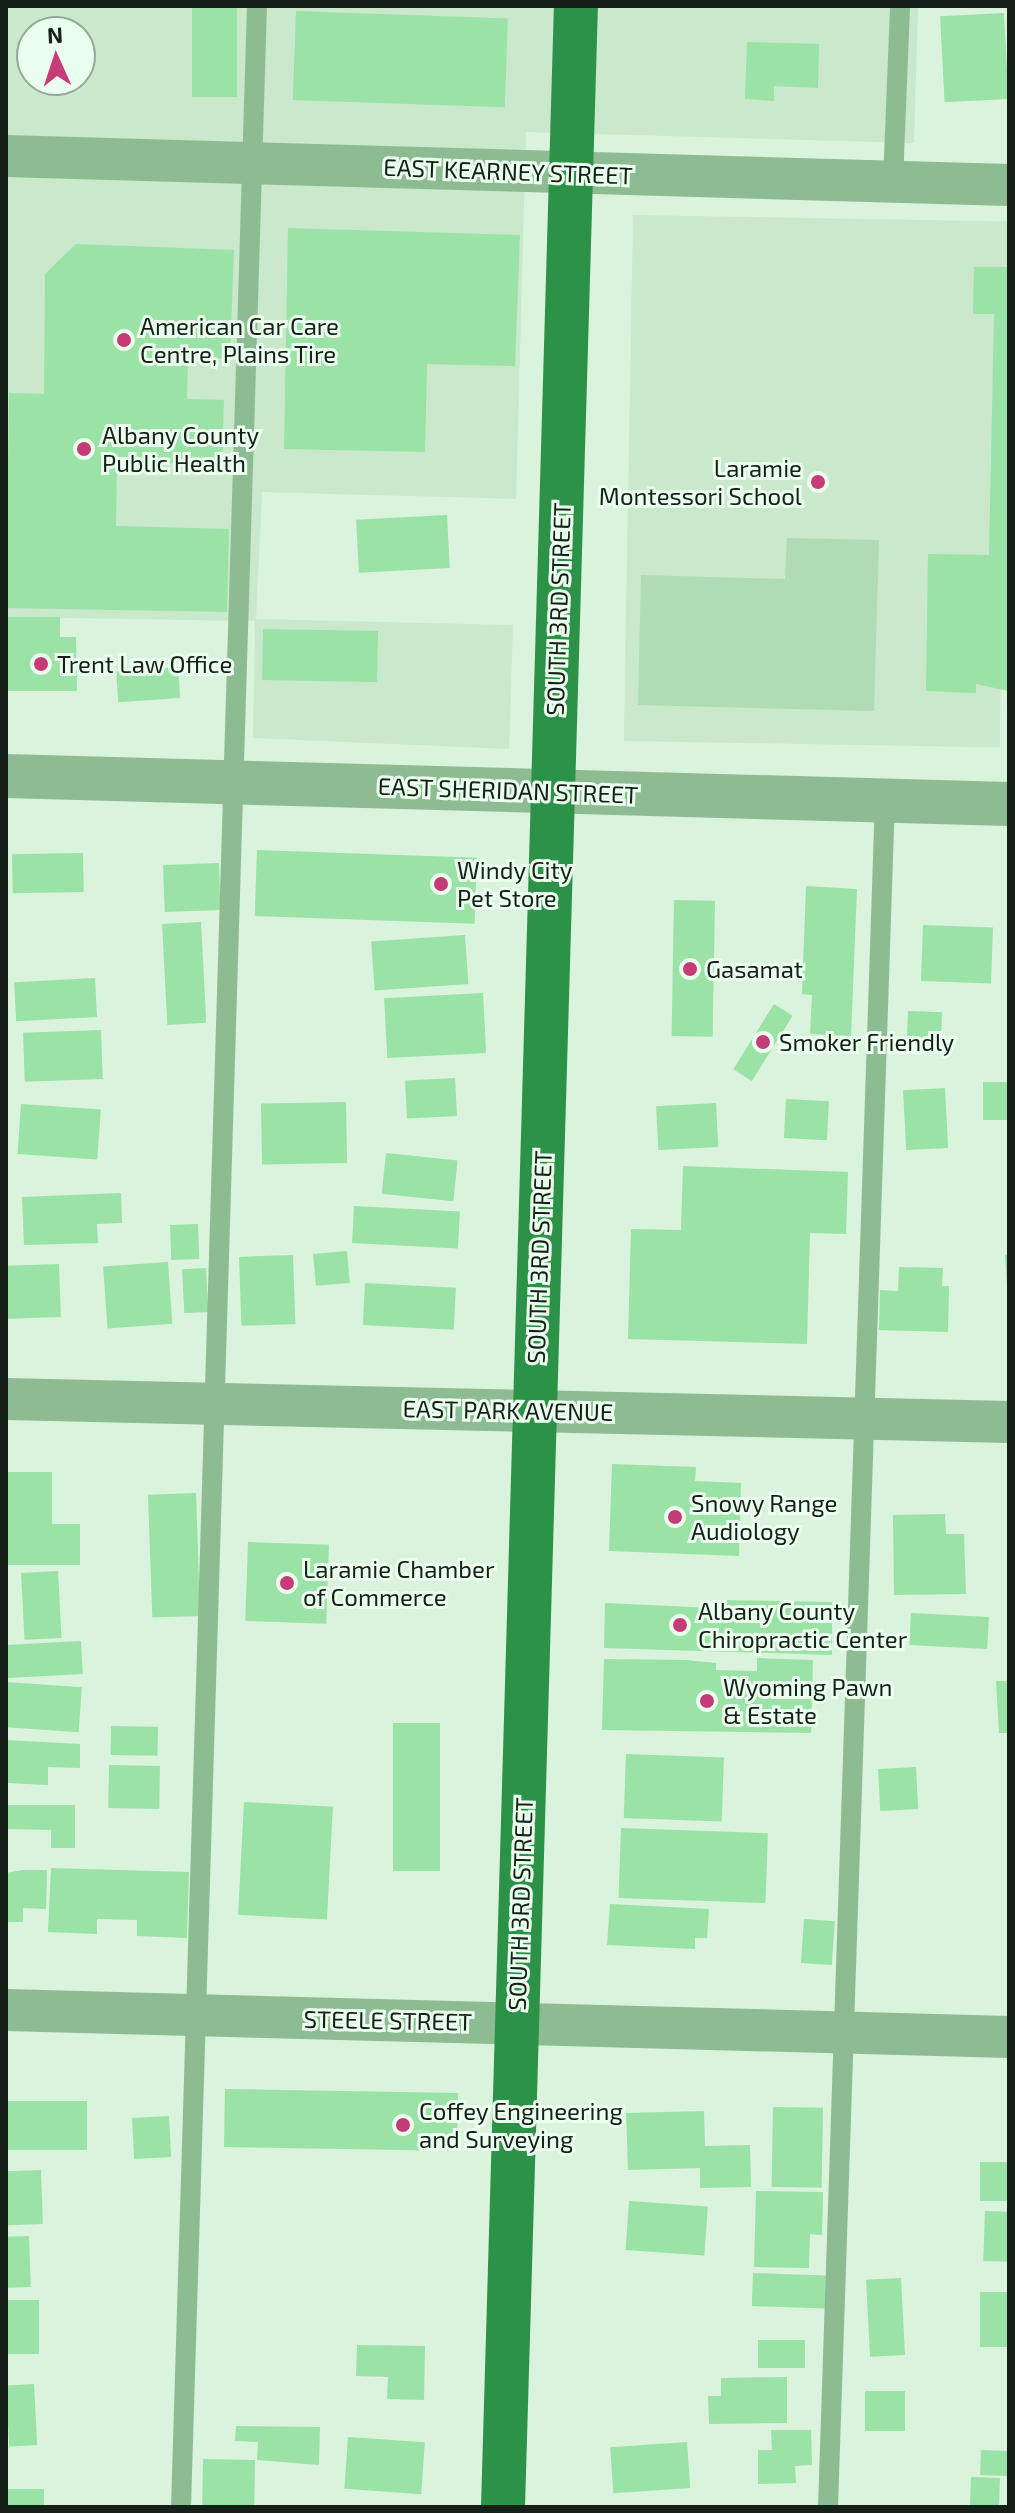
<!DOCTYPE html>
<html>
<head>
<meta charset="utf-8">
<style>
	body { margin:0 }
	#map { position:relative; width:1015px; height:2513px; overflow:hidden; background:#daf3dc; font-family:"Exo 2",sans-serif }
	div>[style] { position:absolute }
	.built>* { inset:0; background:#c9e8cc; transform-origin:0 0 }
	.green>* { inset:0; background:#afdcb5 }
	.building>* { inset:0; background:#9ae2a5; transform-origin:0 0 }
	.service>* { height:20px; margin:-10px; padding:0 10px; transform-origin:10px; border-radius:10px; background:#8dbc93 }
	.minor>* { height:42px; margin:-21px; padding:0 21px; transform-origin:21px; border-radius:21px; background:#8dbc93 }
	.tertiary>* { height:44px; margin:-22px; padding:0 22px; transform-origin:22px; border-radius:22px; background:#8dbc93 }
	.primary>* { height:44px; margin:-22px; padding:0 22px; transform-origin:22px; border-radius:22px; background:#2c9247 }
	.dots>* { width:22px; height:22px; translate:-50% -50%; box-sizing:border-box; border:4px solid #eaffed; border-radius:50% }
	span { translate:-50% -50%; white-space:nowrap; text-align:center; line-height:1.15; -webkit-text-stroke:6px #eaffed; paint-order:stroke }
	.street-label { font-size:24px; color:#172018 }
	.poi-label { font-size:24px; color:#172018 }
	.left { translate:0 -50%; text-align:left }
	.right { translate:-100% -50%; text-align:right }
	.frame { position:absolute; inset:0; border:8px solid #172018; pointer-events:none }
	.north { position:absolute; left:16px; top:16px; width:80px; height:80px; box-sizing:border-box; background:#eaffed; border:2px solid #96a698; border-radius:50%; rotate:357deg; font-size:22px; font-weight:700; line-height:32px; text-align:center; color:#172018 }
	.north::after { content:''; display:block; margin:auto; width:28px; height:36px; background:#c53c77; clip-path:polygon(50% 0,100% 100%,50% 72%,0 100%) }
</style>
</head>
<body>
<div id="map">
	<div class="built">
		<div style="clip-path:polygon(evenodd,6px 6px,918px 6px,914px 143px,526px 132px,516px 499px,262px 492px,256px 619px,513px 625px,509px 749px,253px 738px,255px 621px,6px 617px,6px 6px,32px 32px,80px 32px,80px 80px,32px 80px,32px 32px)"></div>
		<div style="left:633px;top:215px;width:376px;height:526px;rotate:1deg"></div>
	</div>
	<div class="green">
		<div style="clip-path:polygon(787px 538px,879px 540px,874px 711px,638px 705px,641px 575px,785px 579px)"></div>
	</div>
	<div class="building">
		<div style="left:192px;top:6px;width:45px;height:91px"></div>
		<div style="left:296px;top:11px;width:212px;height:89px;rotate:2deg"></div>
		<div style="left:1004px;top:13px;width:86px;height:64px;rotate:87deg"></div>
		<div style="clip-path:polygon(747px 42px,819px 44px,818px 88px,774px 86px,774px 101px,745px 99px)"></div>
		<div style="clip-path:polygon(288px 228px,520px 235px,515px 366px,427px 364px,425px 452px,284px 449px)"></div>
		<div style="clip-path:polygon(76px 244px,234px 250px,230px 359px,188px 357px,187px 399px,224px 400px,222px 465px,117px 461px,116px 526px,229px 529px,227px 612px,6px 608px,9px 393px,44px 394px,45px 274px)"></div>
		<div style="clip-path:polygon(974px 267px,1009px 267px,1009px 691px,976px 684px,976px 693px,926px 691px,928px 554px,989px 555px,994px 314px,973px 314px)"></div>
		<div style="left:447px;top:515px;width:53px;height:91px;rotate:87deg"></div>
		<div style="clip-path:polygon(6px 617px,60px 617px,60px 637px,76px 637px,77px 691px,6px 691px)"></div>
		<div style="left:263px;top:629px;width:115px;height:51px;rotate:1deg"></div>
		<div style="left:178px;top:667px;width:31px;height:62px;rotate:86deg"></div>
		<div style="left:257px;top:850px;width:220px;height:66px;rotate:2deg"></div>
		<div style="left:83px;top:853px;width:39px;height:71px;rotate:89deg"></div>
		<div style="left:219px;top:863px;width:47px;height:56px;rotate:88deg"></div>
		<div style="clip-path:polygon(806px 886px,857px 889px,851px 1036px,810px 1034px,812px 995px,802px 994px)"></div>
		<div style="left:674px;top:900px;width:41px;height:136px;rotate:1deg"></div>
		<div style="left:201px;top:922px;width:101px;height:39px;rotate:87deg"></div>
		<div style="left:923px;top:925px;width:70px;height:56px;rotate:2deg"></div>
		<div style="left:465px;top:935px;width:49px;height:94px;rotate:86deg"></div>
		<div style="left:95px;top:978px;width:39px;height:81px;rotate:87deg"></div>
		<div style="left:483px;top:993px;width:60px;height:99px;rotate:87deg"></div>
		<div style="left:774px;top:1004px;width:22px;height:77px;rotate:32deg"></div>
		<div style="left:908px;top:1011px;width:34px;height:33px;rotate:2deg"></div>
		<div style="left:101px;top:1030px;width:49px;height:78px;rotate:88deg"></div>
		<div style="left:455px;top:1078px;width:38px;height:50px;rotate:87deg"></div>
		<div style="left:1009px;top:1082px;width:38px;height:26px;rotate:90deg"></div>
		<div style="left:945px;top:1088px;width:60px;height:42px;rotate:87deg"></div>
		<div style="left:786px;top:1099px;width:43px;height:39px;rotate:3deg"></div>
		<div style="left:346px;top:1102px;width:61px;height:85px;rotate:89deg"></div>
		<div style="left:716px;top:1103px;width:44px;height:60px;rotate:87deg"></div>
		<div style="left:21px;top:1104px;width:80px;height:50px;rotate:4deg"></div>
		<div style="left:386px;top:1153px;width:72px;height:41px;rotate:6deg"></div>
		<div style="clip-path:polygon(683px 1166px,848px 1172px,846px 1234px,810px 1233px,807px 1344px,628px 1339px,631px 1229px,681px 1230px)"></div>
		<div style="clip-path:polygon(121px 1193px,122px 1223px,97px 1224px,98px 1243px,24px 1245px,22px 1197px)"></div>
		<div style="left:354px;top:1206px;width:106px;height:37px;rotate:3deg"></div>
		<div style="left:198px;top:1224px;width:35px;height:28px;rotate:88deg"></div>
		<div style="left:347px;top:1251px;width:32px;height:34px;rotate:85deg"></div>
		<div style="clip-path:polygon(1009px 1254px,1009px 1286px,1007px 1286px,1005px 1255px)"></div>
		<div style="left:293px;top:1255px;width:69px;height:54px;rotate:88deg"></div>
		<div style="left:168px;top:1262px;width:62px;height:65px;rotate:86deg"></div>
		<div style="left:59px;top:1264px;width:53px;height:53px;rotate:88deg"></div>
		<div style="clip-path:polygon(899px 1267px,943px 1268px,942px 1286px,949px 1286px,948px 1332px,879px 1330px,880px 1290px,898px 1291px)"></div>
		<div style="left:206px;top:1268px;width:44px;height:24px;rotate:87deg"></div>
		<div style="left:365px;top:1283px;width:91px;height:42px;rotate:3deg"></div>
		<div style="clip-path:polygon(612px 1464px,696px 1467px,695px 1481px,741px 1483px,739px 1556px,609px 1551px)"></div>
		<div style="clip-path:polygon(6px 1472px,52px 1472px,52px 1524px,80px 1524px,80px 1565px,6px 1565px)"></div>
		<div style="left:196px;top:1493px;width:123px;height:48px;rotate:88deg"></div>
		<div style="clip-path:polygon(945px 1514px,946px 1534px,964px 1534px,966px 1594px,894px 1595px,893px 1515px)"></div>
		<div style="left:248px;top:1542px;width:81px;height:79px;rotate:2deg"></div>
		<div style="left:58px;top:1571px;width:67px;height:37px;rotate:87deg"></div>
		<div style="clip-path:polygon(714px 1600px,832px 1602px,832px 1655px,604px 1648px,605px 1603px,714px 1608px)"></div>
		<div style="left:911px;top:1613px;width:78px;height:32px;rotate:3deg"></div>
		<div style="left:81px;top:1641px;width:33px;height:75px;rotate:87deg"></div>
		<div style="clip-path:polygon(757px 1658px,813px 1660px,811px 1733px,602px 1730px,604px 1659px,686px 1660px,716px 1663px,716px 1670px,757px 1671px)"></div>
		<div style="clip-path:polygon(996px 1681px,1009px 1681px,1009px 1733px,999px 1733px)"></div>
		<div style="left:6px;top:1682px;width:76px;height:45px;rotate:4deg"></div>
		<div style="left:393px;top:1723px;width:47px;height:148px"></div>
		<div style="left:111px;top:1726px;width:47px;height:29px;rotate:1deg"></div>
		<div style="clip-path:polygon(6px 1740px,80px 1744px,80px 1768px,48px 1767px,48px 1785px,6px 1783px)"></div>
		<div style="left:626px;top:1754px;width:98px;height:64px;rotate:2deg"></div>
		<div style="left:109px;top:1765px;width:51px;height:43px;rotate:1deg"></div>
		<div style="left:916px;top:1767px;width:42px;height:38px;rotate:87deg"></div>
		<div style="left:244px;top:1802px;width:89px;height:113px;rotate:3deg"></div>
		<div style="clip-path:polygon(6px 1805px,75px 1805px,75px 1848px,51px 1848px,51px 1830px,6px 1829px)"></div>
		<div style="left:621px;top:1828px;width:147px;height:70px;rotate:2deg"></div>
		<div style="clip-path:polygon(51px 1868px,189px 1872px,187px 1938px,137px 1936px,137px 1920px,97px 1919px,97px 1934px,48px 1932px)"></div>
		<div style="clip-path:polygon(22px 1870px,47px 1870px,46px 1909px,23px 1908px,23px 1922px,6px 1922px,6px 1873px)"></div>
		<div style="clip-path:polygon(610px 1904px,709px 1909px,707px 1938px,695px 1938px,695px 1949px,607px 1945px)"></div>
		<div style="left:804px;top:1919px;width:31px;height:44px;rotate:4deg"></div>
		<div style="left:225px;top:2089px;width:233px;height:58px;rotate:1deg"></div>
		<div style="left:6px;top:2101px;width:81px;height:49px"></div>
		<div style="left:773px;top:2107px;width:50px;height:80px;rotate:1deg"></div>
		<div style="clip-path:polygon(704px 2111px,705px 2146px,750px 2145px,751px 2187px,700px 2188px,700px 2168px,628px 2170px,626px 2113px)"></div>
		<div style="left:169px;top:2116px;width:41px;height:37px;rotate:87deg"></div>
		<div style="left:1009px;top:2162px;width:39px;height:29px;rotate:90deg"></div>
		<div style="left:41px;top:2170px;width:54px;height:35px;rotate:88deg"></div>
		<div style="clip-path:polygon(756px 2191px,823px 2192px,822px 2235px,810px 2234px,809px 2268px,754px 2267px)"></div>
		<div style="left:629px;top:2201px;width:79px;height:49px;rotate:4deg"></div>
		<div style="left:985px;top:2211px;width:24px;height:50px;rotate:2deg"></div>
		<div style="left:29px;top:2236px;width:51px;height:23px;rotate:88deg"></div>
		<div style="left:753px;top:2273px;width:73px;height:33px;rotate:2deg"></div>
		<div style="left:901px;top:2278px;width:77px;height:35px;rotate:87deg"></div>
		<div style="left:1009px;top:2292px;width:55px;height:29px;rotate:90deg"></div>
		<div style="left:6px;top:2300px;width:33px;height:54px"></div>
		<div style="left:758px;top:2340px;width:47px;height:28px"></div>
		<div style="clip-path:polygon(357px 2345px,425px 2346px,424px 2400px,387px 2399px,388px 2377px,356px 2376px)"></div>
		<div style="clip-path:polygon(787px 2377px,787px 2423px,709px 2424px,708px 2396px,721px 2396px,721px 2378px)"></div>
		<div style="left:34px;top:2384px;width:61px;height:28px;rotate:87deg"></div>
		<div style="left:865px;top:2391px;width:40px;height:40px"></div>
		<div style="clip-path:polygon(236px 2426px,320px 2427px,319px 2465px,257px 2460px,258px 2442px,235px 2441px)"></div>
		<div style="clip-path:polygon(771px 2430px,811px 2430px,812px 2465px,795px 2466px,796px 2483px,758px 2484px,758px 2450px,772px 2450px)"></div>
		<div style="left:348px;top:2437px;width:77px;height:52px;rotate:4deg"></div>
		<div style="left:687px;top:2442px;width:46px;height:77px;rotate:86deg"></div>
		<div style="left:981px;top:2450px;width:28px;height:25px;rotate:2deg"></div>
		<div style="left:203px;top:2459px;width:52px;height:48px;rotate:1deg"></div>
		<div style="left:971px;top:2477px;width:29px;height:30px;rotate:2deg"></div>
		<div style="left:6px;top:2489px;width:38px;height:18px"></div>
	</div>
	<div class="service">
		<div style="left:893px;top:182px;width:176px;rotate:-87.7deg"></div>
		<div style="left:181px;top:2507px;width:2502px;rotate:-88.26deg"></div>
		<div style="left:828px;top:2507px;width:1707px;rotate:-88.09deg"></div>
	</div>
	<div class="minor">
		<div style="left:6px;top:156px;width:1003px;rotate:1.66deg"></div>
		<div style="left:6px;top:1399px;width:1003px;rotate:1.31deg"></div>
		<div style="left:6px;top:2010px;width:1003px;rotate:1.54deg"></div>
	</div>
	<div class="tertiary">
		<div style="left:6px;top:776px;width:1003px;rotate:1.6deg"></div>
	</div>
	<div class="primary">
		<div style="left:503px;top:2507px;width:2502px;rotate:-88.33deg"></div>
	</div>
	<div class="dots">
		<div style="left:124px;top:340px;background:#c53c77"></div>
		<div style="left:84px;top:449px;background:#c53c77"></div>
		<div style="left:818px;top:482px;background:#c53c77"></div>
		<div style="left:41px;top:664px;background:#c53c77"></div>
		<div style="left:441px;top:884px;background:#c53c77"></div>
		<div style="left:690px;top:969px;background:#c53c77"></div>
		<div style="left:763px;top:1042px;background:#c53c77"></div>
		<div style="left:675px;top:1517px;background:#c53c77"></div>
		<div style="left:287px;top:1583px;background:#c53c77"></div>
		<div style="left:680px;top:1625px;background:#c53c77"></div>
		<div style="left:707px;top:1701px;background:#c53c77"></div>
		<div style="left:403px;top:2125px;background:#c53c77"></div>
	</div>
	<div class="street-label">
		<span style="left:508px;top:171px;rotate:2deg">EAST KEARNEY STREET</span>
		<span style="left:558px;top:609px;rotate:-88deg">SOUTH 3RD STREET</span>
		<span style="left:508px;top:790px;rotate:2deg">EAST SHERIDAN STREET</span>
		<span style="left:539px;top:1257px;rotate:-88deg">SOUTH 3RD STREET</span>
		<span style="left:508px;top:1410px;rotate:1deg">EAST PARK AVENUE</span>
		<span style="left:520px;top:1904px;rotate:-88deg">SOUTH 3RD STREET</span>
		<span style="left:388px;top:2020px;rotate:1deg">STEELE STREET</span>
	</div>
	<div class="poi-label">
		<span class="left" style="left:140px;top:340px">American Car Care<br>Centre, Plains Tire</span>
		<span class="left" style="left:102px;top:449px">Albany County<br>Public Health</span>
		<span class="right" style="left:802px;top:482px">Laramie<br>Montessori School</span>
		<span class="left" style="left:57px;top:664px">Trent Law Office</span>
		<span class="left" style="left:457px;top:884px">Windy City<br>Pet Store</span>
		<span class="left" style="left:706px;top:969px">Gasamat</span>
		<span class="left" style="left:779px;top:1042px">Smoker Friendly</span>
		<span class="left" style="left:691px;top:1517px">Snowy Range<br>Audiology</span>
		<span class="left" style="left:303px;top:1583px">Laramie Chamber<br>of Commerce</span>
		<span class="left" style="left:698px;top:1625px">Albany County<br>Chiropractic Center</span>
		<span class="left" style="left:723px;top:1701px">Wyoming Pawn<br>&amp; Estate</span>
		<span class="left" style="left:419px;top:2125px">Coffey Engineering<br>and Surveying</span>
	</div>
	<div class="frame"></div>
	<div class="north">N</div>
</div>
</body>
</html>
